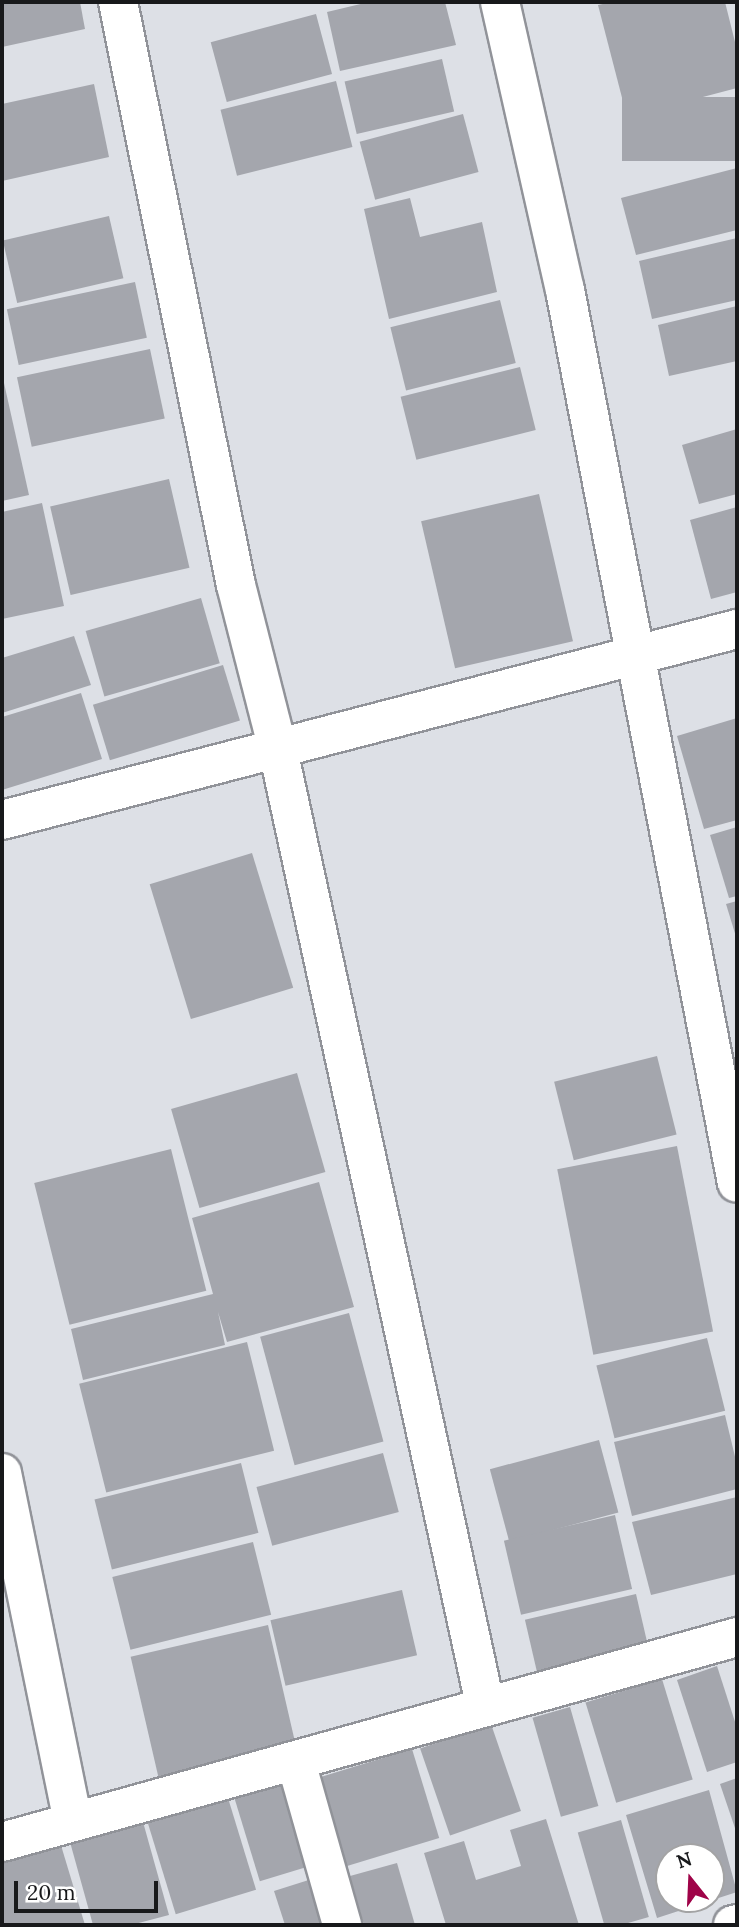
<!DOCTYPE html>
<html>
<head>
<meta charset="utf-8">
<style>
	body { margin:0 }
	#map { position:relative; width:739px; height:1927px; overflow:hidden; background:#dde0e6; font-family:Lora,serif }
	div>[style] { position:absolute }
	.building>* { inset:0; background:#a4a6ad; transform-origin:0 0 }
	.roads { filter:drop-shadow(2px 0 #919399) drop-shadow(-2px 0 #919399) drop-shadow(0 2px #919399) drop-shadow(0 -2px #919399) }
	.minor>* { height:38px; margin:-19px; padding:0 19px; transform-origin:19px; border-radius:19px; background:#fff }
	span { translate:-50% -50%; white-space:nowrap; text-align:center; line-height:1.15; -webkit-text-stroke:7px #fff; paint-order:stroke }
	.frame { position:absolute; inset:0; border:4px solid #18191b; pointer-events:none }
	.north { position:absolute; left:655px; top:1843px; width:70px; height:70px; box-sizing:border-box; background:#fff; border:2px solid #a3a3a4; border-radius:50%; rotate:342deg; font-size:19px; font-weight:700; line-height:28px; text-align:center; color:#18191b }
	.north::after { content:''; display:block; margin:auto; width:24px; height:32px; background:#9f0348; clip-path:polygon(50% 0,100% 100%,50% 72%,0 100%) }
	.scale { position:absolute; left:14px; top:1881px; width:144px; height:32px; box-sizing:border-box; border:4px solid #18191b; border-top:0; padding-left:9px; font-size:21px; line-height:24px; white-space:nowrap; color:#18191b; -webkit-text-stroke:5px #fff; paint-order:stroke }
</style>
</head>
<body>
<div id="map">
	<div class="building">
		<div style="clip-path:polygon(2px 2px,80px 2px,85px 29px,2px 47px)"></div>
		<div style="clip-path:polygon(369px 2px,445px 2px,456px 45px,340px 71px,327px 12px)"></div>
		<div style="clip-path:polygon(612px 2px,725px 2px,737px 50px,737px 88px,627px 117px,598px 5px)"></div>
		<div style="left:316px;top:14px;width:62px;height:109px;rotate:75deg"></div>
		<div style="left:442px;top:59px;width:54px;height:100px;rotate:77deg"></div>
		<div style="left:336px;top:81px;width:68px;height:119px;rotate:76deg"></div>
		<div style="clip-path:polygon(94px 84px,109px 157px,2px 181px,2px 104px)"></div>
		<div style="left:737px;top:97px;width:64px;height:115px;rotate:90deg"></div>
		<div style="left:463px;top:114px;width:60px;height:107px;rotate:75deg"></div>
		<div style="clip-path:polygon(737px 168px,737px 230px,636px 255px,621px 198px)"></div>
		<div style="clip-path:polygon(410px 198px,420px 237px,482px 222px,497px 292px,389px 319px,364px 209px)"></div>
		<div style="left:109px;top:216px;width:64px;height:109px;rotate:77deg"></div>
		<div style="clip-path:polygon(737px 238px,737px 300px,652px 319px,639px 261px)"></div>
		<div style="left:135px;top:282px;width:57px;height:131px;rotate:78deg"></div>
		<div style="left:500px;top:300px;width:65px;height:113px;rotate:76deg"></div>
		<div style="clip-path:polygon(737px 306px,737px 361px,669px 376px,658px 325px)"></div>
		<div style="left:150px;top:349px;width:71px;height:136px;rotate:78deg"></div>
		<div style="left:520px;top:367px;width:65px;height:123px;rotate:76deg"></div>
		<div style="clip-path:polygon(2px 374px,29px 495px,2px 501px)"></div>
		<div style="clip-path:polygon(737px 429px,737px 494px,699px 504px,682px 445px)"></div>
		<div style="left:169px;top:479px;width:91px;height:122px;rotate:77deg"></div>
		<div style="left:539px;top:494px;width:151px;height:121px;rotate:77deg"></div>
		<div style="clip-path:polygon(42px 503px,64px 606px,2px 619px,2px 512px)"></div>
		<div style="clip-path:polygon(737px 507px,737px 592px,711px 599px,690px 520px)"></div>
		<div style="left:201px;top:598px;width:68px;height:120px;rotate:74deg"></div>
		<div style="clip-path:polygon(74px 636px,91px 685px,2px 713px,2px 658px)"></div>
		<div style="left:223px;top:665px;width:58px;height:136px;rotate:73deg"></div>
		<div style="clip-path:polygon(81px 693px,102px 759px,2px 790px,2px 717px)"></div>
		<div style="clip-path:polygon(737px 718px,737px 820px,704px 829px,677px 736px)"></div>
		<div style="clip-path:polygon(737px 827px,737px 896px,729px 898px,710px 835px)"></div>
		<div style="left:252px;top:853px;width:141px;height:107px;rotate:73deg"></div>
		<div style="clip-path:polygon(737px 901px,737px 940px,726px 904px)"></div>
		<div style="left:657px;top:1056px;width:81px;height:106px;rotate:76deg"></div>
		<div style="left:297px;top:1073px;width:103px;height:131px;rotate:74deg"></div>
		<div style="left:677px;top:1146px;width:189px;height:122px;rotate:79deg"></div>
		<div style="left:171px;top:1149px;width:146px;height:141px;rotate:76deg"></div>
		<div style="clip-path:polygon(319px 1182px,354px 1307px,227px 1342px,218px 1312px,225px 1345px,83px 1380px,71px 1329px,213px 1294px,192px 1218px)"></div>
		<div style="left:349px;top:1313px;width:133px;height:92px;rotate:75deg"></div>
		<div style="left:707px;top:1338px;width:75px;height:114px;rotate:76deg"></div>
		<div style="left:247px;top:1342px;width:112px;height:173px;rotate:76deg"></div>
		<div style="clip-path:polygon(725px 1415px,737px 1465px,737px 1489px,632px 1516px,614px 1442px)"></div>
		<div style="left:599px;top:1440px;width:75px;height:113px;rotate:75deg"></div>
		<div style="left:383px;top:1453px;width:61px;height:131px;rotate:75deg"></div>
		<div style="left:241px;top:1463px;width:72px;height:151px;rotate:76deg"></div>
		<div style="clip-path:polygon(737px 1497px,737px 1574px,651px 1595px,632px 1522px)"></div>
		<div style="left:615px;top:1515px;width:76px;height:114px;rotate:77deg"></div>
		<div style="left:253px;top:1542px;width:75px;height:145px;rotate:76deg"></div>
		<div style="left:402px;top:1590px;width:67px;height:135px;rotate:77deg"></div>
		<div style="left:636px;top:1594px;width:57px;height:114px;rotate:77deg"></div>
		<div style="left:268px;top:1625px;width:133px;height:141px;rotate:77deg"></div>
		<div style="clip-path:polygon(717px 1666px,737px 1728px,737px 1762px,707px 1772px,677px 1680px)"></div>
		<div style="left:662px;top:1679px;width:105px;height:80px;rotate:73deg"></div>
		<div style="left:570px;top:1707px;width:103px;height:39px;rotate:74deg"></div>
		<div style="left:491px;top:1724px;width:92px;height:75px;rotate:71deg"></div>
		<div style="left:412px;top:1749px;width:93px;height:98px;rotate:73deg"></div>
		<div style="clip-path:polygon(737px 1778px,737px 1834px,720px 1784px)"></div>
		<div style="left:287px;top:1782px;width:87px;height:55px;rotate:73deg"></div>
		<div style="clip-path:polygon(evenodd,709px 1790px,737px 1892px,657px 1918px,626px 1815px,709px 1790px,669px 1857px,711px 1857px,711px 1899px,669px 1899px,669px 1857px)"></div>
		<div style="left:228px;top:1798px;width:96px;height:84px;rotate:73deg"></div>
		<div style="clip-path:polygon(546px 1819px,579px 1925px,446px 1925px,424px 1853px,464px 1841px,476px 1880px,521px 1866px,510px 1830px)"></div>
		<div style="left:621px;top:1820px;width:101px;height:45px;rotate:74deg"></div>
		<div style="clip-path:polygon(143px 1822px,169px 1915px,131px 1925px,93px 1925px,70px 1842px)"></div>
		<div style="clip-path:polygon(60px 1842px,85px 1925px,2px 1925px,2px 1860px)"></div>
		<div style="clip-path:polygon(397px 1863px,415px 1925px,364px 1925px,350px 1876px)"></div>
		<div style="clip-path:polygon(315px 1878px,331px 1925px,285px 1925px,274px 1891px)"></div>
	</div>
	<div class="roads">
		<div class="minor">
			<div style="left:118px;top:2px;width:595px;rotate:78.56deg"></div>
			<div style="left:236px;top:585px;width:170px;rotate:75.7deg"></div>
			<div style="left:278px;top:750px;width:976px;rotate:77.76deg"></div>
			<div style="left:500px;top:2px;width:295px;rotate:77.3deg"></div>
			<div style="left:565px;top:290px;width:909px;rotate:79.1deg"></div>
			<div style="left:2px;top:820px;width:759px;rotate:-14.57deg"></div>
			<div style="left:2px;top:1473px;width:356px;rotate:78.5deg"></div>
			<div style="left:296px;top:1762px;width:169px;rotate:74.2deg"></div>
			<div style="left:2px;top:1842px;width:763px;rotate:-15.58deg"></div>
			<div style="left:733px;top:1925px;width:4px;rotate:-14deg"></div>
		</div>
	</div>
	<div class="frame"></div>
	<div class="north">N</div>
	<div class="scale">20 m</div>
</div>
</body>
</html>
